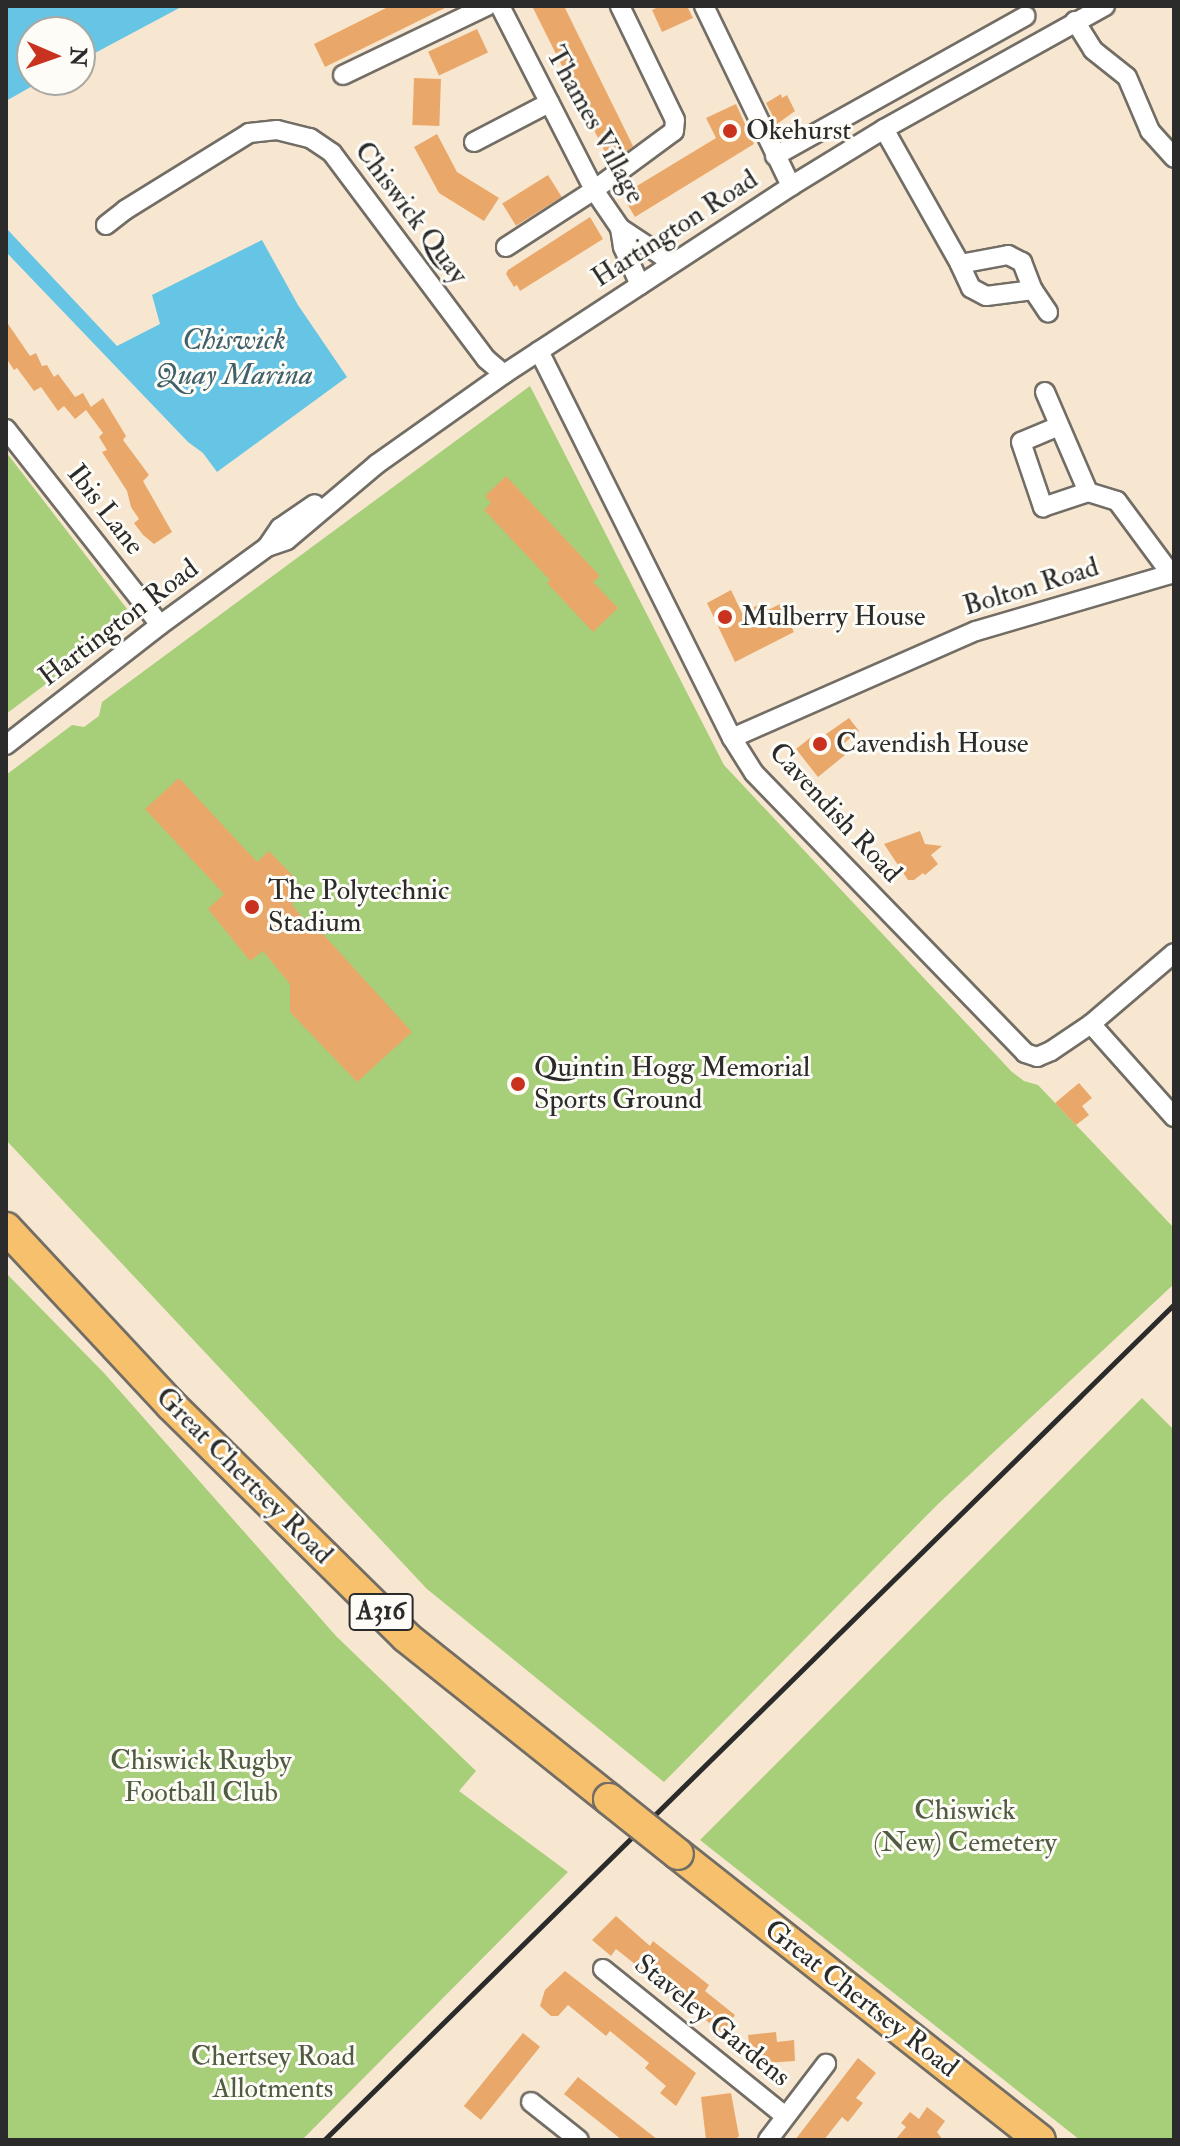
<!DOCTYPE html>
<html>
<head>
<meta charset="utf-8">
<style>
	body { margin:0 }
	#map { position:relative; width:1180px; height:2146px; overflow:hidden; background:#f7e7d1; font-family:"IM FELL Double Pica",serif }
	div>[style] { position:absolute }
	.green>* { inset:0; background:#a7ce78 }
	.water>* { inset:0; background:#66c5e4 }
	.building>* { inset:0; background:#e9a86a; transform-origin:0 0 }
	.roads { filter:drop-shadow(2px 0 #726d65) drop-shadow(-2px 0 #726d65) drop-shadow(0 2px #726d65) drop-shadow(0 -2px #726d65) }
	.minor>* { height:18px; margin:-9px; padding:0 9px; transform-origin:9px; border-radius:9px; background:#fff }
	.trunk>* { height:30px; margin:-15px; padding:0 15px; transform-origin:15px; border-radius:15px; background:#f7c06c }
	.rail>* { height:5px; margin:-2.5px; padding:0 2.5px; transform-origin:2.5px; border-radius:2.5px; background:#2b2b2b }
	.bridges { filter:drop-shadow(2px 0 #726d65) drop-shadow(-2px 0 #726d65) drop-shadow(0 2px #726d65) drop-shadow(0 -2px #726d65) }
	.trunk-bridge>* { height:30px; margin:-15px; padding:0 15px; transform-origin:15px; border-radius:15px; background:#f7c06c }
	.dots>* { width:22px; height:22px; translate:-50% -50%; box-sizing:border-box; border:4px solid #fdfcf7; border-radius:50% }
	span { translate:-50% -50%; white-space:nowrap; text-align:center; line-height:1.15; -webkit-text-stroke:6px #fdfcf7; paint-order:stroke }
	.shield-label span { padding:2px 6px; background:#fdfcf7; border:2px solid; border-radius:6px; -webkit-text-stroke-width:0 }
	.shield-label { font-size:26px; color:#2b2b2b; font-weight:700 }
	.street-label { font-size:28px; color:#2b2b2b }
	.poi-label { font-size:28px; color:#2b2b2b }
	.left { translate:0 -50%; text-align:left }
	.park-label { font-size:28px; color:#505c42 }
	.water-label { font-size:30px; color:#40616c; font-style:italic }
	.frame { position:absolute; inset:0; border:8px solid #2b2b2b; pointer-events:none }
	.north { position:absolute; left:16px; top:16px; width:80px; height:80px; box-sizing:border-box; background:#fdfcf7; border:2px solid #a9a8a5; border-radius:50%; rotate:92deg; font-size:22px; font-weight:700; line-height:32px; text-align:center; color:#2b2b2b }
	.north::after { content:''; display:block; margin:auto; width:28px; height:36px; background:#c8321e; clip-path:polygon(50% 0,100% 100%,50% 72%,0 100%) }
</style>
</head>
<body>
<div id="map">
	<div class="green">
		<div style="clip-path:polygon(530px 386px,724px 765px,1012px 1072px,1024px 1081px,1038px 1085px,1174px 1228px,1174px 1284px,938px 1504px,664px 1782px,427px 1589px,6px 1140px,6px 775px,72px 725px,84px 727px,99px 716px,102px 702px)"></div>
		<div style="clip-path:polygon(6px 452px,134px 618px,6px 714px)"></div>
		<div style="clip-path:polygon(6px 1273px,104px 1373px,336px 1636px,476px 1771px,459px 1791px,568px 1872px,302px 2140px,6px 2140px)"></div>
		<div style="clip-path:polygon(1142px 1398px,1174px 1430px,1174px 2140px,1080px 2140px,700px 1840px)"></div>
	</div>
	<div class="water">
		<div style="clip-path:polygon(6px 6px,183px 6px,80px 61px,80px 32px,32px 32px,32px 80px,43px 80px,6px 101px)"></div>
		<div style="clip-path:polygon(6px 228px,117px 346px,160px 324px,152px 295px,262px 240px,298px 305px,347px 377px,217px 472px,203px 453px,188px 442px,6px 252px)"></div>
	</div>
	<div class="building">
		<div style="clip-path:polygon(390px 6px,449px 6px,325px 67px,314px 44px)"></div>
		<div style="clip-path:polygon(532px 6px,564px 6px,633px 146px,626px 152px,609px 160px)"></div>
		<div style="clip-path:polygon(660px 6px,687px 6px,693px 18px,662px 32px,652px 10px)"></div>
		<div style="left:477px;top:29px;width:26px;height:54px;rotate:65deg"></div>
		<div style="left:414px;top:78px;width:27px;height:47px;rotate:2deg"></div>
		<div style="clip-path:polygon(781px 94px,782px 98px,787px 95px,795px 111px,777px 124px,766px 103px)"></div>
		<div style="clip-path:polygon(736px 104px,754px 144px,635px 217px,622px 195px,716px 138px,706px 118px)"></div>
		<div style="clip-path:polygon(437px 134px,457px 172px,499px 198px,484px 221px,439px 193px,414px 147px)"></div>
		<div style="left:548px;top:175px;width:26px;height:54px;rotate:58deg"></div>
		<div style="clip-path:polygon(590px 217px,603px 239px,520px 291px,517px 285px,514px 287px,506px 274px,508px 270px)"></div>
		<div style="clip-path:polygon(6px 321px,30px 356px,36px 353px,42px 366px,47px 365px,54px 377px,58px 374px,75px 397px,83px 393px,91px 407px,103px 398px,126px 436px,123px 440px,149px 475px,143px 481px,172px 532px,154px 544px,143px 535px,134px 523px,139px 519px,131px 507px,127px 491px,102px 452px,107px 450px,99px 437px,103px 433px,86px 410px,75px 419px,64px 406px,58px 411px,41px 387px,34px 391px,17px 368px,14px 370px,6px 358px)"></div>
		<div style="clip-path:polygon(506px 476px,600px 576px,593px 582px,618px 608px,593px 632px,547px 583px,550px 580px,484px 510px,491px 503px,485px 496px)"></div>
		<div style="clip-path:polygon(731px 590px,742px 613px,764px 602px,768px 610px,780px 604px,794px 632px,735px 662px,707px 603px)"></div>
		<div style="clip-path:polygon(849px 718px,859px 731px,838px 748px,845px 755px,818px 777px,796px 749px,815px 734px,819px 739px)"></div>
		<div style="clip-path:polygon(179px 778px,257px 862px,269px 851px,294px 877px,298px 888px,292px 905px,303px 918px,312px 922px,412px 1032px,357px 1082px,290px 1012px,290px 984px,263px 951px,250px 961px,208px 909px,224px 894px,145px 809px)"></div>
		<div style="clip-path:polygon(920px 831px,925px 844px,942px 846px,931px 855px,938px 864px,925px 875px,923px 873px,914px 880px,908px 880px,884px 844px)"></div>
		<div style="clip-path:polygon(1079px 1083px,1092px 1098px,1082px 1106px,1089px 1115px,1076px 1125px,1055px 1103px)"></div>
		<div style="clip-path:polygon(616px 1916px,650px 1946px,653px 1941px,709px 1985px,705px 1991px,735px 2015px,722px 2033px,616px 1949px,611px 1956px,592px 1940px)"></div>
		<div style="clip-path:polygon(565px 1971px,696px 2073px,676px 2106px,660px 2093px,666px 2086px,645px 2068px,649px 2063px,610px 2031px,606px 2036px,568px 2005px,558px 2016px,551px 2016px,540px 2006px,545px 1990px)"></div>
		<div style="clip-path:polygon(776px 2032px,777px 2042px,794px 2040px,795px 2061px,752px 2064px,748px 2035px)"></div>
		<div style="left:523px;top:2033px;width:22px;height:94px;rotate:39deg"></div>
		<div style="clip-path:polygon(858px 2058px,876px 2073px,856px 2098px,863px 2103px,848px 2122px,842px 2117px,824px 2140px,795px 2140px)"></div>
		<div style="clip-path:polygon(578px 2077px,658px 2140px,622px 2140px,564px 2094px)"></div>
		<div style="clip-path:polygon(731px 2093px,739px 2136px,735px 2140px,706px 2140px,701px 2097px)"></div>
		<div style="clip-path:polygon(927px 2107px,945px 2121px,937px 2132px,943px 2140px,895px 2140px,906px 2127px,901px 2123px,910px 2112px,919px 2119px)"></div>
	</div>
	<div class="roads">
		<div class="minor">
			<div style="left:500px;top:6px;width:207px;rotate:62.9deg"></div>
			<div style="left:594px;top:190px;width:46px;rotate:55.6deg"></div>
			<div style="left:704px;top:6px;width:200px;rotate:64.2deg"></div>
			<div style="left:1075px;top:21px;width:34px;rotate:58deg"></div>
			<div style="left:1093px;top:50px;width:43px;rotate:38.5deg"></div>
			<div style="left:1127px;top:77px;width:59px;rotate:66.9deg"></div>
			<div style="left:1150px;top:131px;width:36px;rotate:48deg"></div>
			<div style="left:343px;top:75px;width:160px;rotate:-25.6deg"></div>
			<div style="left:884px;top:129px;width:155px;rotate:60.6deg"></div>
			<div style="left:474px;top:142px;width:85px;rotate:-27.5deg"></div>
			<div style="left:775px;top:156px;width:287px;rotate:-29.2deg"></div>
			<div style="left:106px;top:225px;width:24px;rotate:-38deg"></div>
			<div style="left:125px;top:210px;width:146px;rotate:-31.8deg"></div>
			<div style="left:249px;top:133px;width:28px;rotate:-6deg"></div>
			<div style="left:277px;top:130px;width:34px;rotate:14deg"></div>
			<div style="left:310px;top:138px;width:27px;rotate:34deg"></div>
			<div style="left:332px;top:153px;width:257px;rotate:53.2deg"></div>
			<div style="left:486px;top:359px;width:23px;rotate:40deg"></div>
			<div style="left:506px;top:247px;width:105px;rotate:-32.9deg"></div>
			<div style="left:594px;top:190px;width:99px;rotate:-36.4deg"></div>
			<div style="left:674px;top:131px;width:11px;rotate:-85deg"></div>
			<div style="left:675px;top:120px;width:127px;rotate:-115.8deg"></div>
			<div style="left:1008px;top:255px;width:16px;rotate:27deg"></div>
			<div style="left:1022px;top:262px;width:30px;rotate:69deg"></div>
			<div style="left:1033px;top:290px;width:47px;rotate:172.7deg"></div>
			<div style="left:986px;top:296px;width:17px;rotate:-152deg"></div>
			<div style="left:971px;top:288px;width:26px;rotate:-115deg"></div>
			<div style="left:960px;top:264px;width:49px;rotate:-10.6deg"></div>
			<div style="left:640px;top:285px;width:42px;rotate:-114.1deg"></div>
			<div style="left:623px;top:247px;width:19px;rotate:-99deg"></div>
			<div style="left:620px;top:228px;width:49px;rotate:33.4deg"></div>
			<div style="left:661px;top:255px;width:13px;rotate:48deg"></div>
			<div style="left:1033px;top:290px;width:27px;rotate:56deg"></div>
			<div style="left:539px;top:351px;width:432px;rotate:63.5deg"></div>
			<div style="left:732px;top:738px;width:41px;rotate:57.8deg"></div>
			<div style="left:754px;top:773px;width:390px;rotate:45.9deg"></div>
			<div style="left:1025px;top:1053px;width:13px;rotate:18deg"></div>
			<div style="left:1037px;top:1057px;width:15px;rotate:-23deg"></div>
			<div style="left:1051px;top:1051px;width:48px;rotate:-34deg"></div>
			<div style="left:1091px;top:1024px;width:109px;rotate:-40.5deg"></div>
			<div style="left:1045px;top:392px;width:109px;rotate:66.7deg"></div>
			<div style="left:1088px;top:492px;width:30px;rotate:17deg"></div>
			<div style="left:1117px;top:501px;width:91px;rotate:53.5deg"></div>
			<div style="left:1059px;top:426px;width:41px;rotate:157.2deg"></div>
			<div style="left:1021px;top:442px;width:69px;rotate:71.3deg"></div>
			<div style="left:1043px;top:507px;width:47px;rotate:-18.4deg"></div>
			<div style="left:6px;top:429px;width:249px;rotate:51.8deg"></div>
			<div style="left:267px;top:547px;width:23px;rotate:-56deg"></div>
			<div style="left:280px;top:528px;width:42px;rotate:-34.4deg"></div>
			<div style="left:732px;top:738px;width:266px;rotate:-23.7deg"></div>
			<div style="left:976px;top:631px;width:206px;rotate:-16.3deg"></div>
			<div style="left:6px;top:745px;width:195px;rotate:-37.9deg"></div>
			<div style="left:160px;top:625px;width:132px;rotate:-36.1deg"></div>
			<div style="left:267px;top:547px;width:21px;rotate:-19deg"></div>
			<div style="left:287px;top:540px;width:118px;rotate:-40.2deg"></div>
			<div style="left:377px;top:464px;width:156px;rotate:-35.3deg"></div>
			<div style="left:504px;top:374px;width:343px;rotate:-33.2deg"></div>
			<div style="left:791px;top:186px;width:109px;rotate:-31.5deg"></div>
			<div style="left:884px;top:129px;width:253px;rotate:-29.1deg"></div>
			<div style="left:1091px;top:1024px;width:125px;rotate:48.3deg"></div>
			<div style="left:603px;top:1969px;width:234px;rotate:38.9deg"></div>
			<div style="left:531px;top:2102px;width:61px;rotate:38.4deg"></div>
			<div style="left:768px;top:2140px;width:96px;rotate:-52.7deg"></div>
		</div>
		<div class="trunk">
			<div style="left:6px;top:1228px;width:242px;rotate:47deg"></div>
			<div style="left:171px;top:1405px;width:330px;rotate:44.6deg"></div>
			<div style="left:406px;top:1637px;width:260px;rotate:38.6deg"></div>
			<div style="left:678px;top:1854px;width:461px;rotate:38.3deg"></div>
		</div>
	</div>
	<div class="rail">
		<div style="left:324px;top:2140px;width:1192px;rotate:-44.52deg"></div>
	</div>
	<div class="bridges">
		<div class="trunk-bridge">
			<div style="left:609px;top:1799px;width:88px;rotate:38.6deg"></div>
		</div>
	</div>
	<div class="dots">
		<div style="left:730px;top:131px;background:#c8321e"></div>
		<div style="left:725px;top:617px;background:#c8321e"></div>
		<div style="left:820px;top:744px;background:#c8321e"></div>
		<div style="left:252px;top:907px;background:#c8321e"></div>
		<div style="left:518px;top:1084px;background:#c8321e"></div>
	</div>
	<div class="shield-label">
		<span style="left:381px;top:1612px">A316</span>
	</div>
	<div class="street-label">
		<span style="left:595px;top:125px;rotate:61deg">Thames Village</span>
		<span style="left:411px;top:213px;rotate:53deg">Chiswick Quay</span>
		<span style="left:675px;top:229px;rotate:-33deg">Hartington Road</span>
		<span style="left:105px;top:510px;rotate:52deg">Ibis Lane</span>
		<span style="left:1031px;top:587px;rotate:-17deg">Bolton Road</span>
		<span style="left:119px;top:623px;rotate:-37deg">Hartington Road</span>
		<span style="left:835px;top:813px;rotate:47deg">Cavendish Road</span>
		<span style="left:244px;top:1476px;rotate:45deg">Great Chertsey Road</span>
		<span style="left:861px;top:1999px;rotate:38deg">Great Chertsey Road</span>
		<span style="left:712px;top:2021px;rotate:39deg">Staveley Gardens</span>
	</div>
	<div class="poi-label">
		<span class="left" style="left:746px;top:131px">Okehurst</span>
		<span class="left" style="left:741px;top:617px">Mulberry House</span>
		<span class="left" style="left:836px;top:744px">Cavendish House</span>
		<span class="left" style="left:268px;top:907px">The Polytechnic<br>Stadium</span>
		<span class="left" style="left:534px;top:1084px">Quintin Hogg Memorial<br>Sports Ground</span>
	</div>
	<div class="park-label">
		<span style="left:201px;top:1777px">Chiswick Rugby<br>Football Club</span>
		<span style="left:965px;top:1827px">Chiswick<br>(New) Cemetery</span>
		<span style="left:273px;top:2073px">Chertsey Road<br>Allotments</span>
	</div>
	<div class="water-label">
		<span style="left:234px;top:357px">Chiswick<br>Quay Marina</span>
	</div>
	<div class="frame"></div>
	<div class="north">N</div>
</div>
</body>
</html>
